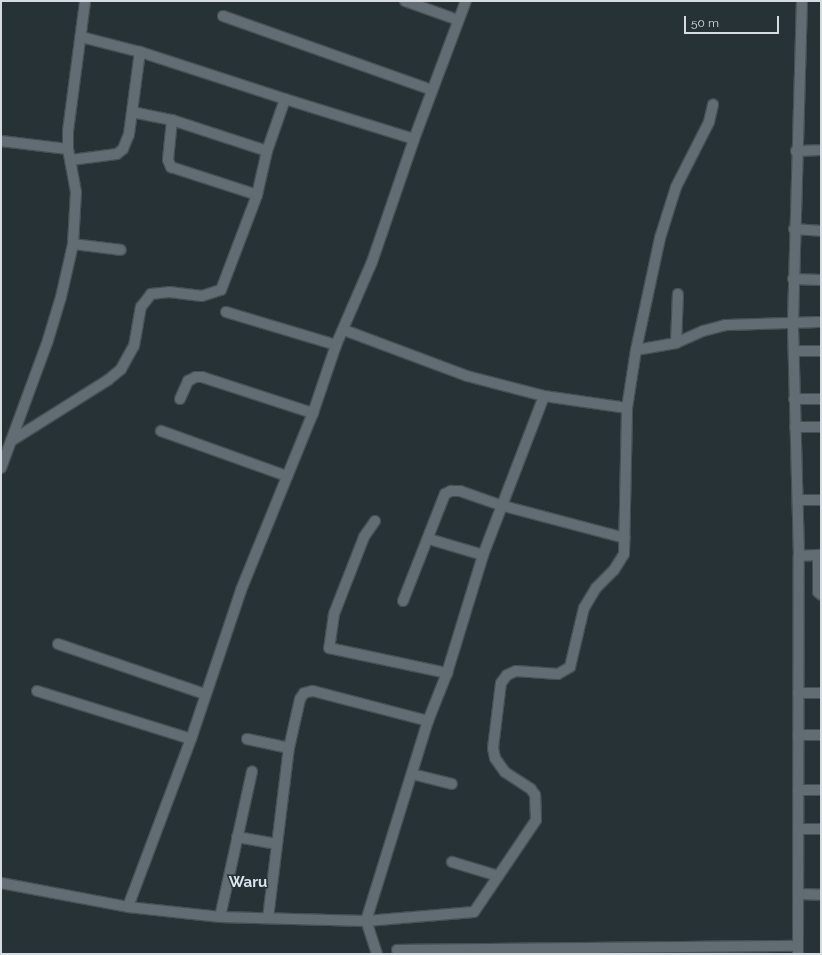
<!DOCTYPE html>
<html>
<head>
<meta charset="utf-8">
<style>
	body { margin:0 }
	#map { position:relative; width:822px; height:955px; overflow:hidden; background:#273236; font-family:Raleway,sans-serif }
	div>[style] { position:absolute }
	.roads { filter:drop-shadow(1px 0 #474f54) drop-shadow(-1px 0 #474f54) drop-shadow(0 1px #474f54) drop-shadow(0 -1px #474f54) }
	.minor>* { height:10px; margin:-5px; padding:0 5px; transform-origin:5px; border-radius:5px; background:#616d72 }
	span { translate:-50% -50%; white-space:nowrap; text-align:center; line-height:1.15; -webkit-text-stroke:3px #273236; paint-order:stroke }
	.quarter-label { font-size:15px; color:#d8e5eb; font-weight:700 }
	.frame { position:absolute; inset:0; border:2px solid #d5dbde; pointer-events:none }
	.scale { position:absolute; left:684px; top:16px; width:95px; height:18px; box-sizing:border-box; border:2px solid #d5dbde; border-top:0; padding-left:5px; font-size:12px; line-height:14px; white-space:nowrap; color:#d5dbde; -webkit-text-stroke:3px #273236; paint-order:stroke }
</style>
</head>
<body>
<div id="map">
	<div class="roads">
		<div class="minor">
			<div style="left:405px;top:1px;width:56px;rotate:19.7deg"></div>
			<div style="left:223px;top:16px;width:222px;rotate:19.5deg"></div>
			<div style="left:285px;top:99px;width:135px;rotate:17.2deg"></div>
			<div style="left:132px;top:112px;width:41px;rotate:11.3deg"></div>
			<div style="left:172px;top:120px;width:100px;rotate:18.1deg"></div>
			<div style="left:172px;top:120px;width:40px;rotate:95.7deg"></div>
			<div style="left:168px;top:160px;width:8px;rotate:67deg"></div>
			<div style="left:171px;top:167px;width:90px;rotate:18deg"></div>
			<div style="left:1px;top:141px;width:67px;rotate:6.8deg"></div>
			<div style="left:796px;top:151px;width:25px;rotate:-2deg"></div>
			<div style="left:71px;top:160px;width:46px;rotate:-7.4deg"></div>
			<div style="left:117px;top:154px;width:8px;rotate:-40deg"></div>
			<div style="left:123px;top:149px;width:16px;rotate:-68deg"></div>
			<div style="left:129px;top:134px;width:83px;rotate:-82.4deg"></div>
			<div style="left:794px;top:229px;width:27px;rotate:4deg"></div>
			<div style="left:73px;top:244px;width:48px;rotate:7.1deg"></div>
			<div style="left:793px;top:279px;width:28px;rotate:2deg"></div>
			<div style="left:226px;top:312px;width:115px;rotate:16.7deg"></div>
			<div style="left:344px;top:330px;width:131px;rotate:20.5deg"></div>
			<div style="left:467px;top:376px;width:80px;rotate:14.6deg"></div>
			<div style="left:544px;top:396px;width:84px;rotate:8.2deg"></div>
			<div style="left:676px;top:343px;width:49px;rotate:-87.7deg"></div>
			<div style="left:636px;top:350px;width:115px;rotate:-77.9deg"></div>
			<div style="left:660px;top:238px;width:53px;rotate:-72.6deg"></div>
			<div style="left:676px;top:187px;width:73px;rotate:-63.1deg"></div>
			<div style="left:709px;top:122px;width:18px;rotate:-77deg"></div>
			<div style="left:794px;top:351px;width:27px"></div>
			<div style="left:180px;top:399px;width:20px;rotate:-66deg"></div>
			<div style="left:188px;top:381px;width:9px;rotate:-27deg"></div>
			<div style="left:196px;top:377px;width:6px"></div>
			<div style="left:202px;top:377px;width:117px;rotate:18deg"></div>
			<div style="left:794px;top:399px;width:27px"></div>
			<div style="left:795px;top:427px;width:26px"></div>
			<div style="left:161px;top:431px;width:134px;rotate:19.7deg"></div>
			<div style="left:11px;top:441px;width:115px;rotate:-32.2deg"></div>
			<div style="left:108px;top:380px;width:17px;rotate:-40deg"></div>
			<div style="left:121px;top:369px;width:26px;rotate:-61deg"></div>
			<div style="left:134px;top:346px;width:40px;rotate:-80deg"></div>
			<div style="left:141px;top:307px;width:16px;rotate:-52deg"></div>
			<div style="left:151px;top:294px;width:18px;rotate:-6deg"></div>
			<div style="left:169px;top:292px;width:33px;rotate:7deg"></div>
			<div style="left:202px;top:296px;width:20px;rotate:-18deg"></div>
			<div style="left:221px;top:290px;width:102px;rotate:-69.2deg"></div>
			<div style="left:257px;top:195px;width:45px;rotate:-77.2deg"></div>
			<div style="left:267px;top:151px;width:55px;rotate:-70.9deg"></div>
			<div style="left:285px;top:99px;width:152px;rotate:-162deg"></div>
			<div style="left:140px;top:52px;width:61px;rotate:-165.7deg"></div>
			<div style="left:1px;top:468px;width:136px;rotate:-69.8deg"></div>
			<div style="left:48px;top:340px;width:45px;rotate:-73.2deg"></div>
			<div style="left:61px;top:297px;width:54px;rotate:-77.2deg"></div>
			<div style="left:73px;top:244px;width:52px;rotate:-86.7deg"></div>
			<div style="left:76px;top:192px;width:44px;rotate:-100.5deg"></div>
			<div style="left:68px;top:149px;width:18px;rotate:-90deg"></div>
			<div style="left:68px;top:131px;width:131px;rotate:-82.5deg"></div>
			<div style="left:798px;top:500px;width:23px"></div>
			<div style="left:375px;top:521px;width:19px;rotate:125deg"></div>
			<div style="left:364px;top:537px;width:83px;rotate:111.3deg"></div>
			<div style="left:334px;top:614px;width:34px;rotate:98deg"></div>
			<div style="left:329px;top:648px;width:121px;rotate:12deg"></div>
			<div style="left:429px;top:539px;width:56px;rotate:16.5deg"></div>
			<div style="left:799px;top:556px;width:22px;rotate:-3deg"></div>
			<div style="left:818px;top:556px;width:36px;rotate:90deg"></div>
			<div style="left:818px;top:592px;width:4px;rotate:45deg"></div>
			<div style="left:403px;top:601px;width:115px;rotate:-68.6deg"></div>
			<div style="left:445px;top:494px;width:7px;rotate:-27deg"></div>
			<div style="left:451px;top:491px;width:9px"></div>
			<div style="left:460px;top:491px;width:42px;rotate:19.3deg"></div>
			<div style="left:500px;top:505px;width:129px;rotate:14.8deg"></div>
			<div style="left:58px;top:644px;width:155px;rotate:18.8deg"></div>
			<div style="left:37px;top:691px;width:161px;rotate:17.3deg"></div>
			<div style="left:191px;top:739px;width:179px;rotate:110.6deg"></div>
			<div style="left:798px;top:693px;width:23px"></div>
			<div style="left:798px;top:735px;width:23px"></div>
			<div style="left:191px;top:739px;width:157px;rotate:-71.4deg"></div>
			<div style="left:241px;top:590px;width:191px;rotate:-67.9deg"></div>
			<div style="left:313px;top:413px;width:72px;rotate:-71.3deg"></div>
			<div style="left:336px;top:345px;width:90px;rotate:-66.6deg"></div>
			<div style="left:372px;top:262px;width:130px;rotate:-71.1deg"></div>
			<div style="left:414px;top:139px;width:147px;rotate:-69.4deg"></div>
			<div style="left:247px;top:739px;width:43px;rotate:12.1deg"></div>
			<div style="left:412px;top:774px;width:41px;rotate:14deg"></div>
			<div style="left:798px;top:790px;width:23px"></div>
			<div style="left:798px;top:829px;width:23px"></div>
			<div style="left:237px;top:837px;width:39px;rotate:10deg"></div>
			<div style="left:452px;top:862px;width:48px;rotate:16.9deg"></div>
			<div style="left:1px;top:883px;width:129px;rotate:10.7deg"></div>
			<div style="left:128px;top:907px;width:93px;rotate:6.2deg"></div>
			<div style="left:220px;top:917px;width:146px;rotate:1.6deg"></div>
			<div style="left:366px;top:921px;width:108px;rotate:-4.8deg"></div>
			<div style="left:474px;top:912px;width:111px;rotate:-56deg"></div>
			<div style="left:536px;top:820px;width:25px;rotate:-92deg"></div>
			<div style="left:535px;top:795px;width:7px;rotate:-124deg"></div>
			<div style="left:531px;top:789px;width:31px;rotate:-147deg"></div>
			<div style="left:505px;top:772px;width:17px;rotate:-126deg"></div>
			<div style="left:495px;top:758px;width:10px;rotate:-101deg"></div>
			<div style="left:493px;top:748px;width:65px;rotate:-83deg"></div>
			<div style="left:501px;top:683px;width:10px;rotate:-53deg"></div>
			<div style="left:507px;top:675px;width:10px;rotate:-24deg"></div>
			<div style="left:516px;top:671px;width:42px;rotate:4.1deg"></div>
			<div style="left:558px;top:674px;width:14px;rotate:-30deg"></div>
			<div style="left:570px;top:667px;width:61px;rotate:-76.7deg"></div>
			<div style="left:584px;top:608px;width:23px;rotate:-59deg"></div>
			<div style="left:596px;top:588px;width:25px;rotate:-45deg"></div>
			<div style="left:614px;top:570px;width:19px;rotate:-58deg"></div>
			<div style="left:624px;top:554px;width:146px;rotate:-88.8deg"></div>
			<div style="left:627px;top:408px;width:59px;rotate:-81.2deg"></div>
			<div style="left:636px;top:350px;width:41px;rotate:-9.9deg"></div>
			<div style="left:676px;top:343px;width:30px;rotate:-24deg"></div>
			<div style="left:703px;top:331px;width:23px;rotate:-15deg"></div>
			<div style="left:725px;top:325px;width:96px;rotate:-1.8deg"></div>
			<div style="left:798px;top:894px;width:23px;rotate:2deg"></div>
			<div style="left:220px;top:917px;width:149px;rotate:-77.6deg"></div>
			<div style="left:268px;top:918px;width:171px;rotate:-83deg"></div>
			<div style="left:289px;top:748px;width:50px;rotate:-77.3deg"></div>
			<div style="left:300px;top:699px;width:7px;rotate:-56deg"></div>
			<div style="left:304px;top:693px;width:9px;rotate:-13deg"></div>
			<div style="left:313px;top:691px;width:119px;rotate:14.6deg"></div>
			<div style="left:397px;top:950px;width:401px;rotate:-0.6deg"></div>
			<div style="left:377px;top:954px;width:35px;rotate:-108deg"></div>
			<div style="left:366px;top:921px;width:209px;rotate:-72.8deg"></div>
			<div style="left:428px;top:721px;width:52px;rotate:-68.4deg"></div>
			<div style="left:447px;top:673px;width:123px;rotate:-73deg"></div>
			<div style="left:483px;top:555px;width:170px;rotate:-69deg"></div>
			<div style="left:798px;top:954px;width:398px;rotate:-89.9deg"></div>
			<div style="left:799px;top:556px;width:234px;rotate:-91.5deg"></div>
			<div style="left:793px;top:322px;width:321px;rotate:-88.4deg"></div>
		</div>
	</div>
	<div class="quarter-label">
		<span style="left:248px;top:883px">Waru</span>
	</div>
	<div class="frame"></div>
	<div class="scale">50 m</div>
</div>
</body>
</html>
